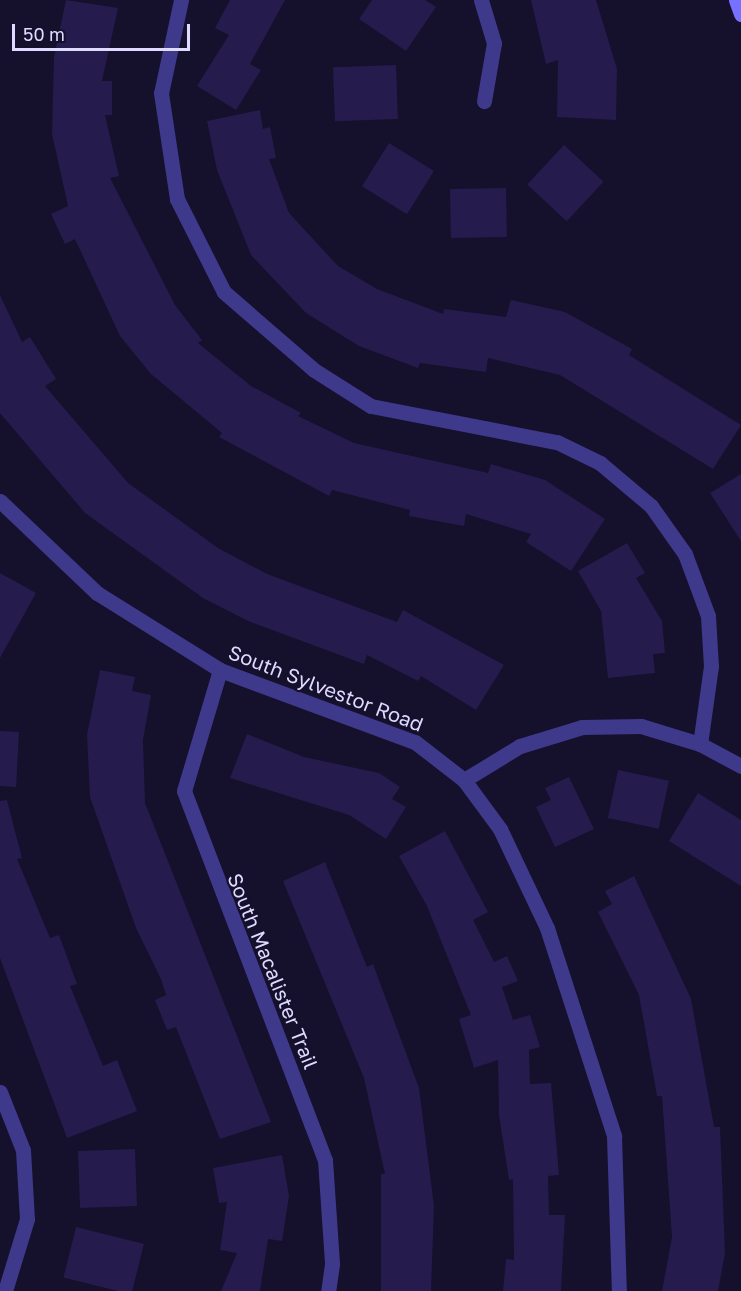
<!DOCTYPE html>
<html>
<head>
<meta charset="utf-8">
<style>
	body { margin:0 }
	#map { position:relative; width:741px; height:1291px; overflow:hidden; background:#15102b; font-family:"Golos Text",sans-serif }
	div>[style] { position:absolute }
	.building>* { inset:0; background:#261b4d; transform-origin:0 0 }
	.minor>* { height:15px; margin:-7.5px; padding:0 7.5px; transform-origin:7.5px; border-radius:7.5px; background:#3e398b }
	.secondary>* { height:15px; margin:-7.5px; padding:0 7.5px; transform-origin:7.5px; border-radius:7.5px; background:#7771ff }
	span { translate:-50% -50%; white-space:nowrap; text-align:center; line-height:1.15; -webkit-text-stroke:4.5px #15102b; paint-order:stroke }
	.street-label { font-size:20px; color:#dfdaff }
	.scale { position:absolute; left:12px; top:24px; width:178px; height:27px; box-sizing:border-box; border:3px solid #dfdaff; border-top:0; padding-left:8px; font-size:18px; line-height:21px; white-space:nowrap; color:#dfdaff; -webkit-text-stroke:4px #15102b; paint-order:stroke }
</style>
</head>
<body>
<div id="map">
	<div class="building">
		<div style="clip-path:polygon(66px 0,118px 8px,102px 81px,112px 81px,112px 115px,105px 115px,119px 176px,110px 178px,175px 305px,202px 340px,198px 343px,251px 386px,301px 413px,298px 416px,354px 443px,488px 473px,491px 464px,545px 480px,605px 519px,571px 571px,526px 542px,531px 534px,466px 514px,464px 526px,409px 516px,410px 510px,332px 490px,329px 496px,219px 437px,222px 433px,151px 374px,120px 336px,75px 239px,65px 244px,51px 214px,68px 206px,52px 134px,54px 57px)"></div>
		<div style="clip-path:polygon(230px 0,285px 0,250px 64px,261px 70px,236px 110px,197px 86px,229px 35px,215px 28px)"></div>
		<div style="clip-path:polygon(372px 0,425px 0,436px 7px,406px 51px,359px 19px)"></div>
		<div style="clip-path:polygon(531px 0,596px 0,617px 69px,616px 120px,557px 117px,558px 60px,546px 64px)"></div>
		<div style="left:396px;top:65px;width:54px;height:63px;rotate:88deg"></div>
		<div style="clip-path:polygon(260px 110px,263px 129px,270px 127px,276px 158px,269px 159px,289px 213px,338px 266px,377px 289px,443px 314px,444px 309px,506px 317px,511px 300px,565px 312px,632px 349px,629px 355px,741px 425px,713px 469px,560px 375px,488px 358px,486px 372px,420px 363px,418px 368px,359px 346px,306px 313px,251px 255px,217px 170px,207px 121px)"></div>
		<div style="left:389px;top:143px;width:53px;height:51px;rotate:32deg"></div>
		<div style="left:564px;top:145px;width:54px;height:54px;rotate:43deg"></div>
		<div style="left:506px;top:188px;width:49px;height:56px;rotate:89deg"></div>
		<div style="clip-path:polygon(0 295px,22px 342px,30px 337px,56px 379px,45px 386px,128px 483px,218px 548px,267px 574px,397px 622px,403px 610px,504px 665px,476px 710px,421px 676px,418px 681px,367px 655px,364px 664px,248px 621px,203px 598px,85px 513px,0 413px)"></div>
		<div style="clip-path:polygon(741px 474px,741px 541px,710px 493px)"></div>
		<div style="clip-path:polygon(627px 543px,645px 573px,636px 578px,662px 621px,665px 653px,653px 654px,655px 673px,608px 678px,601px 611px,578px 571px)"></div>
		<div style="clip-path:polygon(0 573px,36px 593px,0 658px)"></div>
		<div style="clip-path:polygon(100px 670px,135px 677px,132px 691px,151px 695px,143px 740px,145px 803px,271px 1122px,220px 1139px,176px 1027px,167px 1030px,155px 1000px,166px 995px,161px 979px,136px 928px,90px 797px,87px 735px)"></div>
		<div style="left:0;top:731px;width:19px;height:55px;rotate:3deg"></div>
		<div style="clip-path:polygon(247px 734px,304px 757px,379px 773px,400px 787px,392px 799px,406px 807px,386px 839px,349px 815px,230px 778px)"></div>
		<div style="left:618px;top:770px;width:52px;height:49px;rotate:12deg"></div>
		<div style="clip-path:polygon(569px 777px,594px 829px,555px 847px,536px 807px,551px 800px,545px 788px)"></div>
		<div style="clip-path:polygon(698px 793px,741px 820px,741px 886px,669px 841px)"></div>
		<div style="clip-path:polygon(7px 800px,22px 858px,17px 859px,50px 938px,59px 935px,77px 984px,70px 986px,103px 1066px,117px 1060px,137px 1111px,67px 1138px,0 958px,0 801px)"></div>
		<div style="clip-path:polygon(445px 831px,488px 912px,473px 920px,494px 962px,507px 956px,518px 981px,502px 987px,513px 1020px,530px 1015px,540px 1047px,529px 1050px,530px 1084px,551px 1083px,559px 1175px,548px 1176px,549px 1215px,565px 1215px,561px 1291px,503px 1291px,506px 1259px,514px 1260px,513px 1179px,509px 1180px,499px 1115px,498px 1060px,474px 1068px,459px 1019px,471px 1015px,427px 906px,399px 856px)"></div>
		<div style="clip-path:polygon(325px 862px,367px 967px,373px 964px,419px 1088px,434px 1206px,431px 1291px,381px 1291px,381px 1174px,385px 1174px,364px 1078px,283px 881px)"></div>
		<div style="clip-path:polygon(634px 876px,691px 999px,714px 1127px,720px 1127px,725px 1253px,718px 1291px,662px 1291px,672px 1237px,662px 1096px,657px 1096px,639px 995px,598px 912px,612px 904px,605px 891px)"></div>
		<div style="left:135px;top:1149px;width:57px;height:57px;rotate:88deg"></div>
		<div style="clip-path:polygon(282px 1155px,289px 1196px,282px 1241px,268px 1239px,260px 1291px,221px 1291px,237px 1253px,220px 1250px,227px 1202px,219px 1203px,213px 1168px)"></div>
		<div style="left:76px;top:1227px;width:70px;height:52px;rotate:14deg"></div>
	</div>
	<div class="minor">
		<div style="left:181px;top:0;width:95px;rotate:102.1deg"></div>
		<div style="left:161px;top:93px;width:107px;rotate:81.4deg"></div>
		<div style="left:177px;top:199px;width:104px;rotate:63.2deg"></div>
		<div style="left:224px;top:292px;width:119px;rotate:40.9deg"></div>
		<div style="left:314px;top:370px;width:67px;rotate:32.3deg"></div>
		<div style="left:371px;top:406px;width:189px;rotate:11deg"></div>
		<div style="left:557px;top:442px;width:48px;rotate:26deg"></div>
		<div style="left:600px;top:463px;width:67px;rotate:40.1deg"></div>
		<div style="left:651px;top:506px;width:59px;rotate:54.7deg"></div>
		<div style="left:685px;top:554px;width:66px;rotate:69.6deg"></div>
		<div style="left:708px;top:616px;width:50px;rotate:86.6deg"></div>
		<div style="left:711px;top:666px;width:79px;rotate:98deg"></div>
		<div style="left:481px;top:0;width:45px;rotate:73.2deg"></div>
		<div style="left:494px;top:43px;width:59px;rotate:99.8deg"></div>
		<div style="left:0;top:501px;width:134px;rotate:43.5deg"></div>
		<div style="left:97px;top:593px;width:145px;rotate:32deg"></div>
		<div style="left:220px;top:670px;width:208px;rotate:20.3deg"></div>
		<div style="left:415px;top:742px;width:62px;rotate:37.8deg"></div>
		<div style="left:464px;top:780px;width:61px;rotate:53.7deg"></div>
		<div style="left:500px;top:829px;width:110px;rotate:64.6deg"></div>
		<div style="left:547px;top:928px;width:219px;rotate:72.1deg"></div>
		<div style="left:614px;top:1136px;width:155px;rotate:88.2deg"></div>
		<div style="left:220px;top:670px;width:126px;rotate:106.6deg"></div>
		<div style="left:184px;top:791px;width:395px;rotate:69.1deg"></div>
		<div style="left:325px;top:1160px;width:104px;rotate:86.1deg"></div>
		<div style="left:332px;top:1264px;width:27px;rotate:98deg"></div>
		<div style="left:464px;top:780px;width:66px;rotate:-31.3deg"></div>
		<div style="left:520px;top:746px;width:65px;rotate:-17deg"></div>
		<div style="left:582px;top:727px;width:59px;rotate:-1deg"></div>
		<div style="left:641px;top:726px;width:62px;rotate:17deg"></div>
		<div style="left:700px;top:744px;width:47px;rotate:28.2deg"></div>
		<div style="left:0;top:1092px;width:62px;rotate:68.4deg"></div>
		<div style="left:23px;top:1150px;width:69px;rotate:86.7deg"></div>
		<div style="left:27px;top:1219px;width:75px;rotate:107deg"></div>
	</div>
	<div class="secondary">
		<div style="left:736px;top:0;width:15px;rotate:70deg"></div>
	</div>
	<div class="street-label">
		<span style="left:326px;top:688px;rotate:21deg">South Sylvestor Road</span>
		<span style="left:273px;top:971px;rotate:68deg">South Macalister Trail</span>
	</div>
	<div class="scale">50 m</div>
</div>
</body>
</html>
